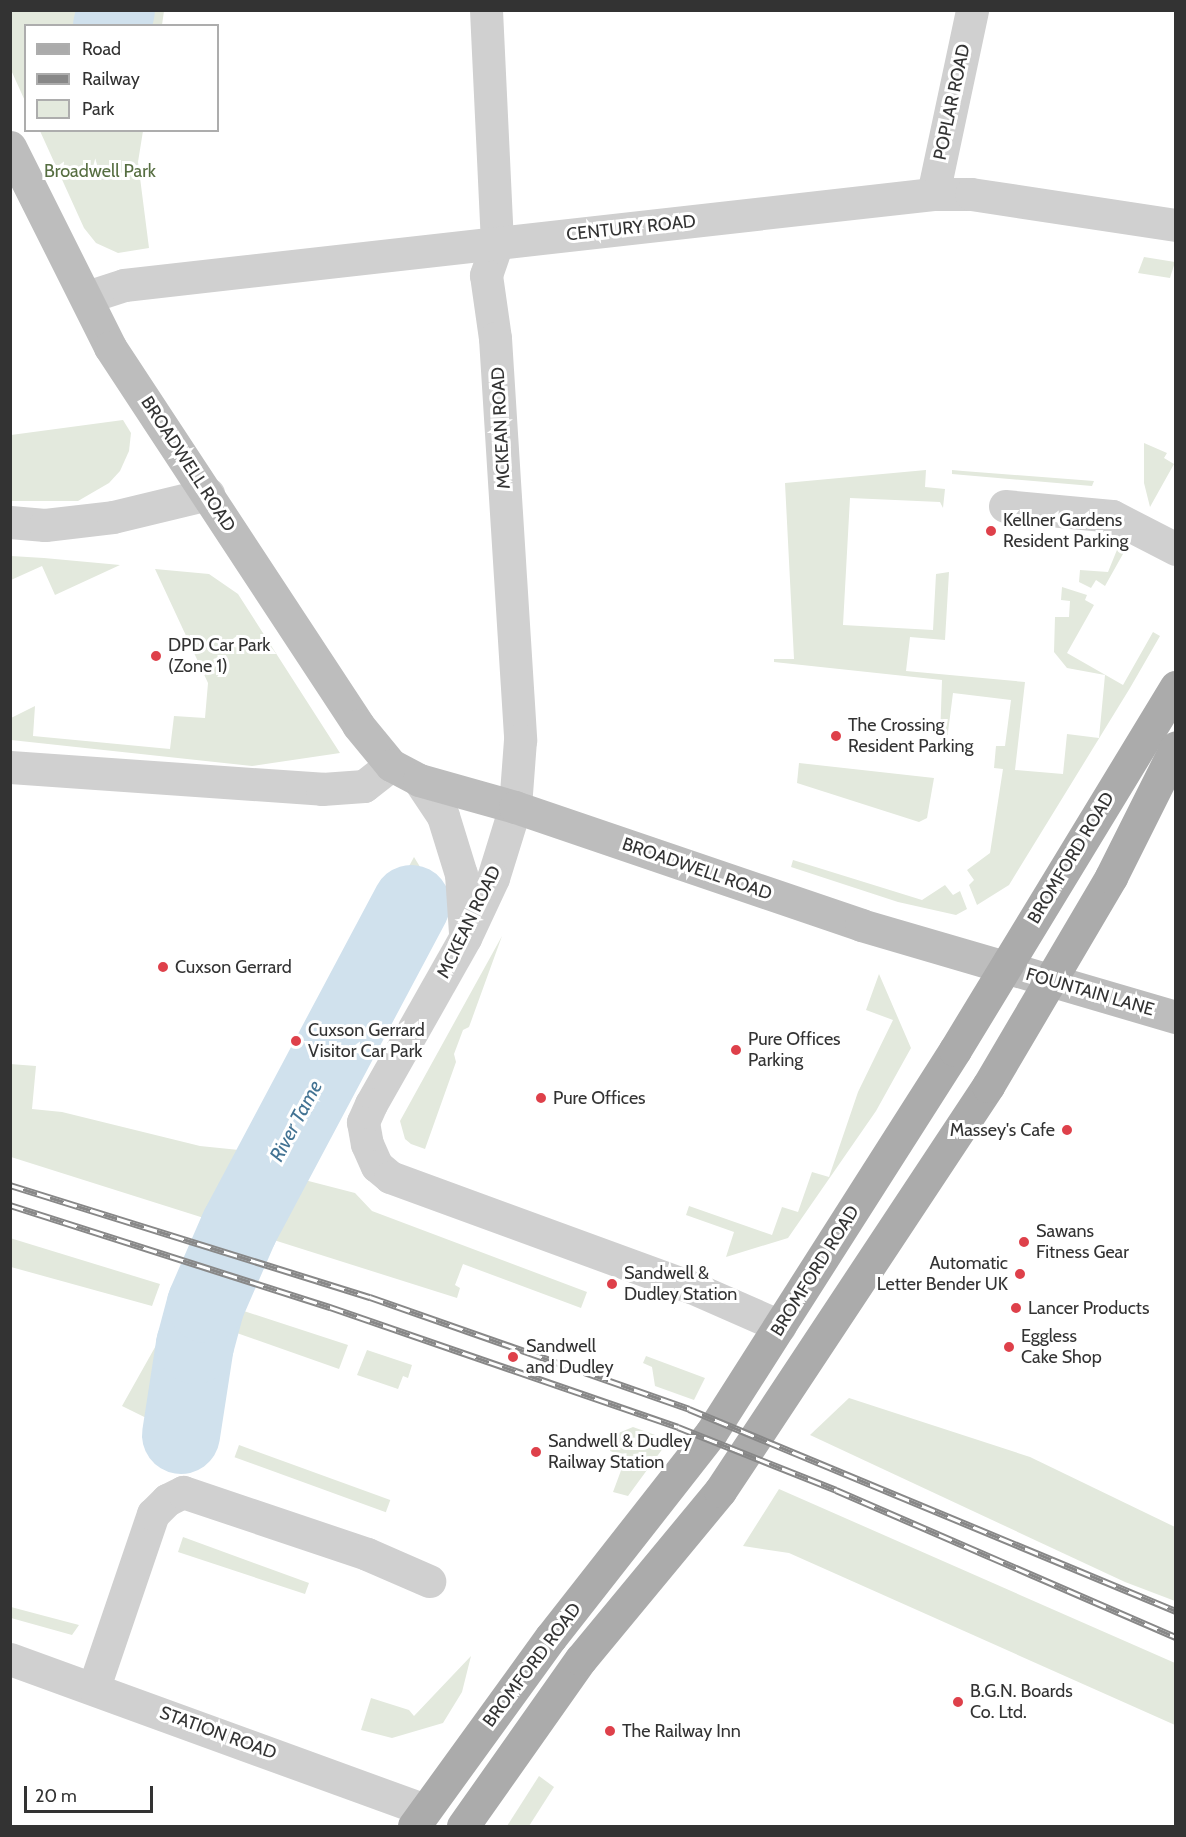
<!DOCTYPE html>
<html>
<head>
<meta charset="utf-8">
<style>
	body { margin:0 }
	#map { position:relative; width:1186px; height:1837px; overflow:hidden; background:#fff; font-family:Cabin,sans-serif }
	div>[style] { position:absolute }
	.green>* { inset:0; background:#e3e9dd; transform-origin:0 0 }
	.river>* { height:78px; margin:-39px; padding:0 39px; transform-origin:39px; border-radius:39px; background:#d0e1ed }
	.street>* { height:33px; margin:-16.5px; padding:0 16.5px; transform-origin:16.5px; border-radius:16.5px; background:#d0d0d0 }
	.secondary>* { height:33px; margin:-16.5px; padding:0 16.5px; transform-origin:16.5px; border-radius:16.5px; background:#bdbdbd }
	.primary>* { height:33px; margin:-16.5px; padding:0 16.5px; transform-origin:16.5px; border-radius:16.5px; background:#ababab }
	.rail>* { height:7px; margin-top:-3.5px; transform-origin:0; background:repeating-linear-gradient(90deg,#fff 0 14px,#888 0 28px); box-sizing:border-box; border-block:2px solid #888 }
	.dots>* { width:16px; height:16px; translate:-50% -50%; box-sizing:border-box; border:3px solid #fff; border-radius:50% }
	span { translate:-50% -50%; white-space:nowrap; text-align:center; line-height:1.15; -webkit-text-stroke:6px #fff; paint-order:stroke }
	.street-label { font-size:18px; color:#333 }
	.park-label { font-size:18px; color:#566e41 }
	.poi-label { font-size:18px; color:#333 }
	.left { translate:0 -50%; text-align:left }
	.right { translate:-100% -50%; text-align:right }
	.water-label { font-size:20px; color:#437393; font-style:italic }
	.frame { position:absolute; inset:0; border:12px solid #333; pointer-events:none }
	.legend { position:absolute; left:24px; top:24px; width:195px; height:108px; box-sizing:border-box; background:#fff; border:2px solid #adadad; margin:0; padding:8px 10px; list-style:none; font-size:18px; color:#333 }
	.legend li { display:flex; align-items:center; gap:12px; height:30px }
	.legend b { width:30px; border:2px solid #adadad }
	.scale { position:absolute; left:24px; top:1786px; width:129px; height:27px; box-sizing:border-box; border:3px solid #333; border-top:0; padding-left:8px; font-size:18px; line-height:21px; white-space:nowrap; color:#333; -webkit-text-stroke:4px #fff; paint-order:stroke }
</style>
</head>
<body>
<div id="map">
	<div class="green">
		<div style="clip-path:polygon(11px 10px,164px 10px,164px 11px,162px 25px,26px 26px,25px 101px,11px 70px)"></div>
		<div style="clip-path:polygon(40px 131px,143px 131px,138px 162px,149px 248px,118px 253px,96px 243px,84px 228px)"></div>
		<div style="clip-path:polygon(1144px 257px,1175px 262px,1170px 278px,1138px 273px)"></div>
		<div style="clip-path:polygon(123px 420px,131px 433px,129px 451px,120px 471px,109px 483px,78px 501px,11px 501px,11px 435px)"></div>
		<div style="clip-path:polygon(1144px 443px,1167px 453px,1164px 458px,1174px 464px,1150px 507px,1144px 483px)"></div>
		<div style="clip-path:polygon(926px 470px,925px 487px,945px 489px,943px 508px,940px 502px,850px 498px,843px 625px,933px 630px,936px 574px,949px 572px,945px 640px,910px 637px,906px 671px,1025px 682px,1015px 770px,1063px 774px,1067px 734px,1099px 738px,1105px 675px,1067px 668px,1054px 652px,1055px 617px,1069px 617px,1070px 601px,1061px 600px,1062px 587px,1087px 595px,1085px 600px,1094px 605px,1067px 653px,1123px 685px,1153px 632px,1160px 636px,1130px 688px,1009px 885px,977px 905px,969px 885px,974px 880px,967px 870px,990px 853px,1003px 769px,994px 768px,996px 746px,1005px 746px,1011px 700px,953px 693px,947px 740px,940px 739px,942px 680px,774px 662px,774px 659px,794px 659px,785px 483px)"></div>
		<div style="clip-path:polygon(952px 470px,963px 471px,1094px 481px,1092px 486px,952px 474px)"></div>
		<div style="clip-path:polygon(1121px 540px,1128px 545px,1105px 586px,1096px 580px,1091px 588px,1079px 582px,1080px 570px,1108px 572px)"></div>
		<div style="clip-path:polygon(11px 556px,44px 558px,120px 565px,55px 595px,42px 566px,11px 580px)"></div>
		<div style="clip-path:polygon(155px 569px,209px 574px,238px 594px,340px 753px,252px 766px,11px 740px,11px 718px,35px 706px,33px 736px,170px 749px,174px 716px,205px 718px,208px 683px)"></div>
		<div style="clip-path:polygon(799px 763px,934px 778px,927px 818px,919px 822px,797px 783px)"></div>
		<div style="clip-path:polygon(414px 857px,433px 888px,430px 916px,310px 1146px,270px 1124px)"></div>
		<div style="clip-path:polygon(793px 860px,922px 900px,945px 885px,953px 895px,960px 891px,967px 909px,956px 915px,898px 902px,791px 867px)"></div>
		<div style="clip-path:polygon(502px 936px,469px 1027px,463px 1030px,454px 1054px,456px 1062px,425px 1149px,411px 1144px,405px 1139px,400px 1121px)"></div>
		<div style="clip-path:polygon(879px 974px,911px 1048px,876px 1111px,788px 1238px,726px 1257px,734px 1232px,686px 1215px,689px 1206px,772px 1235px,782px 1207px,798px 1212px,812px 1172px,829px 1177px,858px 1092px,893px 1020px,866px 1010px)"></div>
		<div style="clip-path:polygon(10px 1064px,36px 1066px,32px 1109px,62px 1112px,200px 1146px,239px 1150px,293px 1177px,355px 1193px,372px 1211px,587px 1292px,581px 1308px,463px 1264px,455px 1285px,460px 1288px,457px 1298px,11px 1157px)"></div>
		<div style="clip-path:polygon(10px 1238px,160px 1284px,152px 1306px,11px 1267px)"></div>
		<div style="clip-path:polygon(186px 1292px,348px 1345px,339px 1369px,217px 1326px,193px 1441px,122px 1406px)"></div>
		<div style="clip-path:polygon(367px 1350px,412px 1365px,408px 1378px,403px 1376px,398px 1389px,357px 1375px)"></div>
		<div style="clip-path:polygon(646px 1356px,705px 1378px,694px 1400px,655px 1386px,652px 1367px,643px 1363px)"></div>
		<div style="clip-path:polygon(849px 1398px,1030px 1457px,1175px 1527px,1175px 1601px,1125px 1582px,810px 1435px)"></div>
		<div style="clip-path:polygon(633px 1427px,669px 1440px,628px 1496px,613px 1492px,626px 1457px,610px 1451px,616px 1434px)"></div>
		<div style="left:239px;top:1445px;width:161px;height:13px;rotate:20deg"></div>
		<div style="clip-path:polygon(779px 1489px,1175px 1663px,1175px 1725px,789px 1553px,743px 1546px)"></div>
		<div style="clip-path:polygon(183px 1537px,309px 1583px,305px 1594px,178px 1552px)"></div>
		<div style="clip-path:polygon(11px 1607px,41px 1615px,79px 1625px,72px 1635px,11px 1618px)"></div>
		<div style="clip-path:polygon(471px 1656px,462px 1692px,443px 1723px,392px 1738px,361px 1730px,371px 1698px,409px 1710px,414px 1716px)"></div>
		<div style="clip-path:polygon(539px 1776px,554px 1787px,529px 1826px,507px 1826px)"></div>
	</div>
	<div class="river">
		<div style="left:112px;top:26px;width:16px;rotate:-76deg"></div>
		<div style="left:181px;top:1435px;width:91px;rotate:-81.2deg"></div>
		<div style="left:195px;top:1345px;width:42px;rotate:-75deg"></div>
		<div style="left:206px;top:1304px;width:83px;rotate:-66.5deg"></div>
		<div style="left:239px;top:1228px;width:367px;rotate:-62deg"></div>
	</div>
	<div class="street">
		<div style="left:486px;top:10px;width:233px;rotate:87.3deg"></div>
		<div style="left:497px;top:243px;width:34px;rotate:109deg"></div>
		<div style="left:486px;top:275px;width:64px;rotate:81.9deg"></div>
		<div style="left:495px;top:338px;width:403px;rotate:86.4deg"></div>
		<div style="left:520px;top:740px;width:67px;rotate:94.3deg"></div>
		<div style="left:515px;top:807px;width:74px;rotate:107.2deg"></div>
		<div style="left:493px;top:878px;width:66px;rotate:115deg"></div>
		<div style="left:465px;top:938px;width:191px;rotate:119.5deg"></div>
		<div style="left:371px;top:1104px;width:20px;rotate:114deg"></div>
		<div style="left:363px;top:1122px;width:22px;rotate:80deg"></div>
		<div style="left:367px;top:1144px;width:24px;rotate:66deg"></div>
		<div style="left:377px;top:1166px;width:17px;rotate:40deg"></div>
		<div style="left:390px;top:1177px;width:320px;rotate:20.1deg"></div>
		<div style="left:691px;top:1287px;width:97px;rotate:23.7deg"></div>
		<div style="left:933px;top:194px;width:188px;rotate:-78deg"></div>
		<div style="left:87px;top:297px;width:39px;rotate:-18deg"></div>
		<div style="left:124px;top:285px;width:814px;rotate:-6.42deg"></div>
		<div style="left:933px;top:194px;width:38px"></div>
		<div style="left:971px;top:194px;width:207px;rotate:8.6deg"></div>
		<div style="left:1005px;top:506px;width:107px;rotate:5.3deg"></div>
		<div style="left:1112px;top:516px;width:72px;rotate:27.3deg"></div>
		<div style="left:10px;top:522px;width:35px;rotate:5deg"></div>
		<div style="left:45px;top:525px;width:68px;rotate:-6.7deg"></div>
		<div style="left:113px;top:517px;width:98px;rotate:-13.6deg"></div>
		<div style="left:10px;top:767px;width:313px;rotate:4deg"></div>
		<div style="left:322px;top:789px;width:42px;rotate:-4.1deg"></div>
		<div style="left:364px;top:786px;width:34px;rotate:-38deg"></div>
		<div style="left:419px;top:780px;width:43px;rotate:56.3deg"></div>
		<div style="left:443px;top:816px;width:61px;rotate:72.8deg"></div>
		<div style="left:461px;top:874px;width:59px;rotate:86.1deg"></div>
		<div style="left:10px;top:1659px;width:441px;rotate:20deg"></div>
		<div style="left:94px;top:1687px;width:183px;rotate:-71.2deg"></div>
		<div style="left:153px;top:1514px;width:20px;rotate:-45deg"></div>
		<div style="left:167px;top:1500px;width:18px;rotate:-27deg"></div>
		<div style="left:183px;top:1492px;width:194px;rotate:18.6deg"></div>
		<div style="left:367px;top:1554px;width:68px;rotate:23.5deg"></div>
	</div>
	<div class="secondary">
		<div style="left:10px;top:147px;width:224px;rotate:63.4deg"></div>
		<div style="left:110px;top:347px;width:452px;rotate:56.7deg"></div>
		<div style="left:358px;top:725px;width:52px;rotate:50.5deg"></div>
		<div style="left:391px;top:765px;width:32px;rotate:28deg"></div>
		<div style="left:419px;top:780px;width:100px;rotate:15.7deg"></div>
		<div style="left:515px;top:807px;width:366px;rotate:18.8deg"></div>
		<div style="left:861px;top:925px;width:328px;rotate:16.3deg"></div>
	</div>
	<div class="primary">
		<div style="left:414px;top:1826px;width:233px;rotate:-54.1deg"></div>
		<div style="left:551px;top:1637px;width:259px;rotate:-51.9deg"></div>
		<div style="left:711px;top:1433px;width:454px;rotate:-57.5deg"></div>
		<div style="left:955px;top:1050px;width:425px;rotate:-58.7deg"></div>
		<div style="left:463px;top:1826px;width:204px;rotate:-54.8deg"></div>
		<div style="left:581px;top:1659px;width:218px;rotate:-50.4deg"></div>
		<div style="left:720px;top:1491px;width:486px;rotate:-56.5deg"></div>
		<div style="left:988px;top:1086px;width:243px;rotate:-59.5deg"></div>
		<div style="left:1111px;top:877px;width:145px;rotate:-63.4deg"></div>
	</div>
	<div class="rail">
		<div style="left:10px;top:1185px;width:377px;rotate:17.3deg"></div>
		<div style="left:370px;top:1297px;width:338px;rotate:19.3deg"></div>
		<div style="left:689px;top:1409px;width:527px;rotate:22.53deg"></div>
		<div style="left:10px;top:1205px;width:336px;rotate:17.7deg"></div>
		<div style="left:330px;top:1307px;width:368px;rotate:19deg"></div>
		<div style="left:678px;top:1427px;width:170px;rotate:21.7deg"></div>
		<div style="left:836px;top:1490px;width:370px;rotate:23.4deg"></div>
	</div>
	<div class="dots">
		<div style="left:991px;top:531px;background:#de404a"></div>
		<div style="left:156px;top:656px;background:#de404a"></div>
		<div style="left:836px;top:736px;background:#de404a"></div>
		<div style="left:163px;top:967px;background:#de404a"></div>
		<div style="left:296px;top:1041px;background:#de404a"></div>
		<div style="left:736px;top:1050px;background:#de404a"></div>
		<div style="left:541px;top:1098px;background:#de404a"></div>
		<div style="left:1067px;top:1130px;background:#de404a"></div>
		<div style="left:1024px;top:1242px;background:#de404a"></div>
		<div style="left:1020px;top:1274px;background:#de404a"></div>
		<div style="left:612px;top:1284px;background:#de404a"></div>
		<div style="left:1016px;top:1308px;background:#de404a"></div>
		<div style="left:1009px;top:1347px;background:#de404a"></div>
		<div style="left:513px;top:1357px;background:#de404a"></div>
		<div style="left:536px;top:1452px;background:#de404a"></div>
		<div style="left:958px;top:1702px;background:#de404a"></div>
		<div style="left:610px;top:1731px;background:#de404a"></div>
	</div>
	<div class="street-label">
		<span style="left:952px;top:102px;rotate:-78deg">POPLAR ROAD</span>
		<span style="left:631px;top:228px;rotate:-6deg">CENTURY ROAD</span>
		<span style="left:501px;top:428px;rotate:-93deg">MCKEAN ROAD</span>
		<span style="left:188px;top:464px;rotate:57deg">BROADWELL ROAD</span>
		<span style="left:1071px;top:858px;rotate:-59deg">BROMFORD ROAD</span>
		<span style="left:697px;top:869px;rotate:19deg">BROADWELL ROAD</span>
		<span style="left:469px;top:922px;rotate:-64deg">MCKEAN ROAD</span>
		<span style="left:1090px;top:992px;rotate:16deg">FOUNTAIN LANE</span>
		<span style="left:815px;top:1271px;rotate:-58deg">BROMFORD ROAD</span>
		<span style="left:532px;top:1665px;rotate:-53deg">BROMFORD ROAD</span>
		<span style="left:218px;top:1733px;rotate:20deg">STATION ROAD</span>
	</div>
	<div class="park-label">
		<span style="left:100px;top:171px">Broadwell Park</span>
	</div>
	<div class="poi-label">
		<span class="left" style="left:1003px;top:531px">Kellner Gardens<br>Resident Parking</span>
		<span class="left" style="left:168px;top:656px">DPD Car Park<br>(Zone 1)</span>
		<span class="left" style="left:848px;top:736px">The Crossing<br>Resident Parking</span>
		<span class="left" style="left:175px;top:967px">Cuxson Gerrard</span>
		<span class="left" style="left:308px;top:1041px">Cuxson Gerrard<br>Visitor Car Park</span>
		<span class="left" style="left:748px;top:1050px">Pure Offices<br>Parking</span>
		<span class="left" style="left:553px;top:1098px">Pure Offices</span>
		<span class="right" style="left:1055px;top:1130px">Massey's Cafe</span>
		<span class="left" style="left:1036px;top:1242px">Sawans<br>Fitness Gear</span>
		<span class="right" style="left:1008px;top:1274px">Automatic<br>Letter Bender UK</span>
		<span class="left" style="left:624px;top:1284px">Sandwell &amp;<br>Dudley Station</span>
		<span class="left" style="left:1028px;top:1308px">Lancer Products</span>
		<span class="left" style="left:1021px;top:1347px">Eggless<br>Cake Shop</span>
		<span class="left" style="left:526px;top:1357px">Sandwell<br>and Dudley</span>
		<span class="left" style="left:548px;top:1452px">Sandwell &amp; Dudley<br>Railway Station</span>
		<span class="left" style="left:970px;top:1702px">B.G.N. Boards<br>Co. Ltd.</span>
		<span class="left" style="left:622px;top:1731px">The Railway Inn</span>
	</div>
	<div class="water-label">
		<span style="left:296px;top:1121px;rotate:-62deg">River Tame</span>
	</div>
	<div class="frame"></div>
	<ul class="legend">
	<li><b style="height:8px;background:#ababab"></b>Road</li>
	<li><b style="height:8px;background:#888"></b>Railway</li>
	<li><b style="height:16px;background:#e3e9dd"></b>Park</li>
	</ul>
	<div class="scale">20 m</div>
</div>
</body>
</html>
